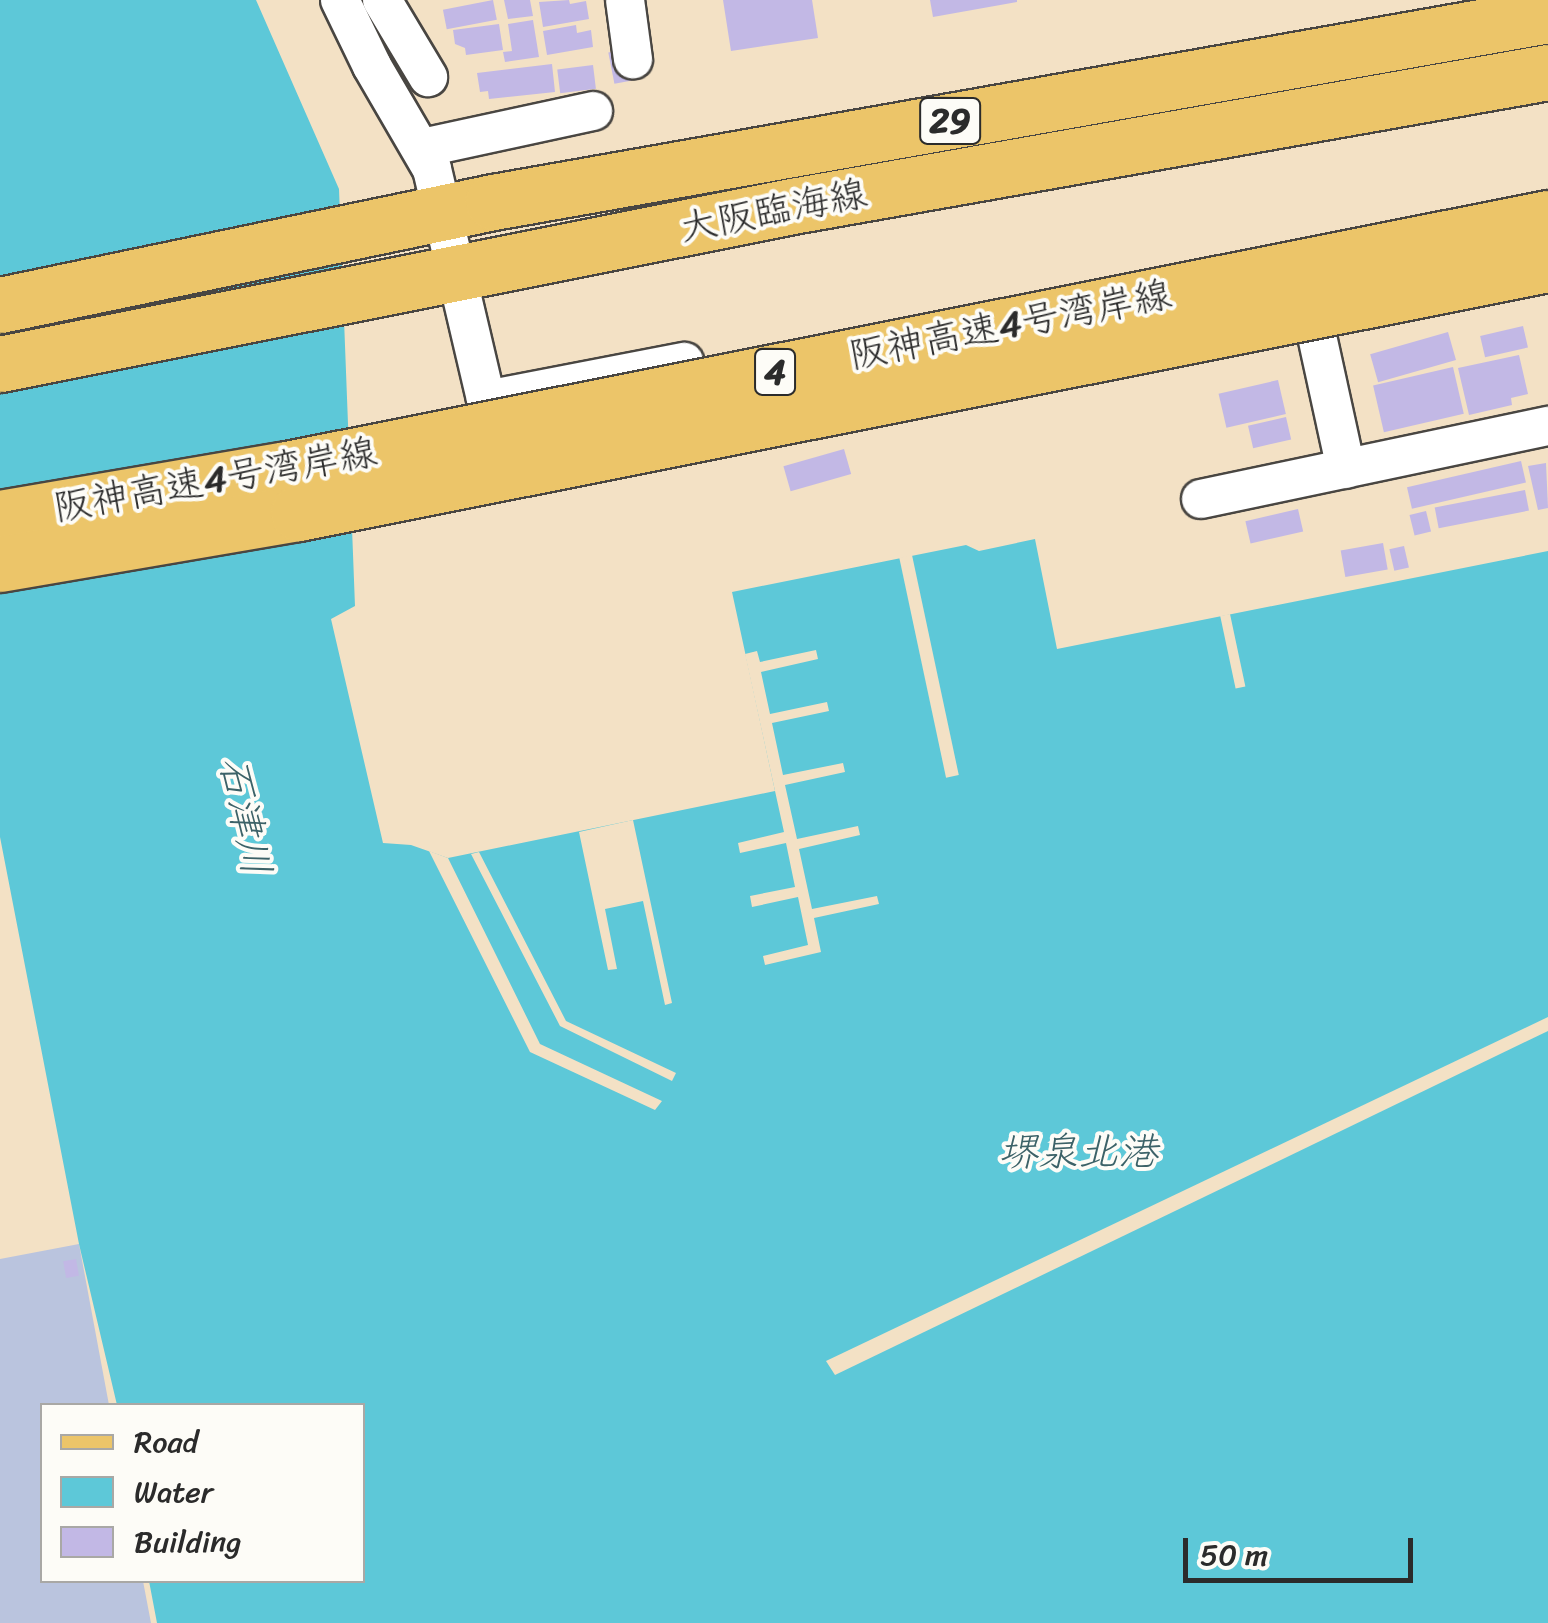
<!DOCTYPE html>
<html>
<head>
<meta charset="utf-8">
<style>
	body { margin:0 }
	#map { position:relative; width:1548px; height:1623px; overflow:hidden; background:#f3e1c5; font-family:Sriracha,"Klee One",sans-serif }
	div>[style] { position:absolute }
	.industrial>* { inset:0; background:#bac4de }
	.water>* { inset:0; background:#5dc8d8 }
	.pier>* { inset:0; background:#f3e1c5; transform-origin:0 0 }
	.building>* { inset:0; background:#c2b8e5; transform-origin:0 0 }
	.roads { filter:drop-shadow(2px 0 #494642) drop-shadow(-2px 0 #494642) drop-shadow(0 2px #494642) drop-shadow(0 -2px #494642) }
	.minor>* { height:38px; margin:-19px; padding:0 19px; transform-origin:19px; border-radius:19px; background:#fff }
	.primary>* { height:55px; margin:-27.5px; padding:0 27.5px; transform-origin:27.5px; border-radius:27.5px; background:#ecc569 }
	.bridges { filter:drop-shadow(2px 0 #494642) drop-shadow(-2px 0 #494642) drop-shadow(0 2px #494642) drop-shadow(0 -2px #494642) }
	.motorway-bridge>* { height:55px; margin:-27.5px; padding:0 27.5px; transform-origin:27.5px; border-radius:27.5px; background:#ecc569 }
	span { translate:-50% -50%; white-space:nowrap; text-align:center; line-height:1.15; -webkit-text-stroke:8px #fdfcf7; paint-order:stroke }
	.shield-label span { padding:2px 8px; background:#fdfcf7; border:2px solid; border-radius:8px; -webkit-text-stroke-width:0 }
	.shield-label { font-size:35px; color:#2b2b2b; font-weight:700 }
	.street-label { font-size:38px; color:#2b2b2b }
	.water-label { font-size:40px; color:#3c6268; font-style:italic }
	.legend { position:absolute; left:40px; top:1403px; width:325px; height:180px; box-sizing:border-box; background:#fdfcf7; border:2px solid #a9a8a5; margin:0; padding:12px 18px; list-style:none; font-size:30px; color:#2b2b2b }
	.legend li { display:flex; align-items:center; gap:20px; height:50px }
	.legend b { width:50px; border:2px solid #a9a8a5 }
	.scale { position:absolute; left:1183px; top:1538px; width:230px; height:45px; box-sizing:border-box; border:5px solid #2b2b2b; border-top:0; padding-left:12px; font-size:30px; line-height:35px; white-space:nowrap; color:#2b2b2b; -webkit-text-stroke:8px #fdfcf7; paint-order:stroke }
</style>
</head>
<body>
<div id="map">
	<div class="industrial">
		<div style="clip-path:polygon(79px 1244px,109px 1405px,42px 1406px,42px 1580px,143px 1581px,151px 1623px,0 1623px,0 1259px)"></div>
	</div>
	<div class="water">
		<div style="clip-path:polygon(0 0,256px 0,339px 189px,355px 606px,331px 619px,383px 843px,411px 845px,448px 858px,775px 791px,732px 592px,966px 545px,979px 551px,1035px 539px,1057px 649px,1548px 551px,1548px 1623px,157px 1623px,149px 1581px,362px 1580px,362px 1406px,117px 1405px,79px 1244px,0 837px)"></div>
	</div>
	<div class="pier">
		<div style="left:912px;top:555px;width:225px;height:13px;rotate:78deg"></div>
		<div style="left:1230px;top:614px;width:74px;height:10px;rotate:78deg"></div>
		<div style="clip-path:polygon(816px 650px,818px 659px,761px 672px,770px 714px,827px 702px,829px 711px,772px 723px,783px 775px,843px 763px,845px 772px,785px 785px,797px 839px,858px 826px,860px 835px,799px 849px,812px 909px,877px 896px,879px 904px,814px 918px,821px 952px,765px 965px,763px 956px,808px 945px,798px 897px,752px 907px,750px 896px,795px 887px,786px 843px,740px 853px,738px 843px,784px 832px,745px 654px,757px 651px,760px 662px)"></div>
		<div style="clip-path:polygon(633px 820px,672px 1003px,665px 1005px,643px 901px,605px 909px,617px 969px,608px 970px,579px 832px)"></div>
		<div style="clip-path:polygon(429px 851px,448px 858px,540px 1044px,662px 1101px,655px 1110px,530px 1052px)"></div>
		<div style="clip-path:polygon(479px 852px,566px 1021px,676px 1073px,672px 1081px,560px 1026px,471px 854px)"></div>
		<div style="clip-path:polygon(1548px 1017px,1548px 1031px,835px 1375px,826px 1361px)"></div>
	</div>
	<div class="building">
		<div style="left:493px;top:0;width:20px;height:51px;rotate:79deg"></div>
		<div style="clip-path:polygon(504px 0,530px 0,533px 16px,508px 19px)"></div>
		<div style="clip-path:polygon(569px 0,570px 4px,586px 1px,589px 19px,543px 27px,539px 2px)"></div>
		<div style="clip-path:polygon(723px 0,812px 0,818px 38px,731px 51px)"></div>
		<div style="clip-path:polygon(930px 0,1017px 0,1017px 2px,933px 17px)"></div>
		<div style="clip-path:polygon(533px 20px,539px 57px,505px 62px,503px 52px,512px 51px,508px 24px)"></div>
		<div style="clip-path:polygon(499px 24px,503px 50px,466px 55px,465px 48px,455px 44px,453px 30px)"></div>
		<div style="clip-path:polygon(576px 25px,577px 33px,591px 30px,593px 47px,547px 55px,543px 31px)"></div>
		<div style="left:626px;top:49px;width:32px;height:18px;rotate:79deg"></div>
		<div style="clip-path:polygon(552px 64px,555px 92px,489px 99px,488px 91px,480px 92px,477px 73px)"></div>
		<div style="left:593px;top:65px;width:24px;height:36px;rotate:83deg"></div>
		<div style="left:1523px;top:326px;width:22px;height:44px;rotate:77deg"></div>
		<div style="left:1448px;top:332px;width:29px;height:81px;rotate:74deg"></div>
		<div style="clip-path:polygon(1519px 355px,1528px 394px,1511px 398px,1512px 405px,1469px 415px,1458px 368px)"></div>
		<div style="left:1453px;top:367px;width:48px;height:82px;rotate:77deg"></div>
		<div style="left:1278px;top:380px;width:35px;height:61px;rotate:77deg"></div>
		<div style="left:1286px;top:417px;width:23px;height:39px;rotate:77deg"></div>
		<div style="left:844px;top:449px;width:26px;height:63px;rotate:74deg"></div>
		<div style="left:1521px;top:461px;width:22px;height:117px;rotate:77deg"></div>
		<div style="clip-path:polygon(1546px 463px,1548px 508px,1538px 510px,1528px 466px)"></div>
		<div style="left:1525px;top:490px;width:21px;height:92px;rotate:79deg"></div>
		<div style="left:1298px;top:509px;width:23px;height:54px;rotate:77deg"></div>
		<div style="left:1426px;top:511px;width:21px;height:17px;rotate:76deg"></div>
		<div style="left:1383px;top:543px;width:27px;height:43px;rotate:80deg"></div>
		<div style="left:1404px;top:546px;width:22px;height:15px;rotate:77deg"></div>
		<div style="left:76px;top:1259px;width:17px;height:13px;rotate:80deg"></div>
	</div>
	<div class="roads">
		<div class="minor">
			<div style="left:340px;top:0;width:73px;rotate:64.1deg"></div>
			<div style="left:372px;top:66px;width:119px;rotate:59.8deg"></div>
			<div style="left:432px;top:169px;width:237px;rotate:76.8deg"></div>
			<div style="left:486px;top:400px;width:202px;rotate:-10.9deg"></div>
			<div style="left:382px;top:0;width:90px;rotate:59.1deg"></div>
			<div style="left:625px;top:0;width:60px;rotate:82.3deg"></div>
			<div style="left:422px;top:148px;width:175px;rotate:-12.2deg"></div>
			<div style="left:1307px;top:290px;width:183px;rotate:77.7deg"></div>
			<div style="left:1201px;top:499px;width:355px;rotate:-11.9deg"></div>
		</div>
		<div class="primary">
			<div style="left:0;top:305px;width:504px;rotate:-11.8deg"></div>
			<div style="left:493px;top:202px;width:1071px;rotate:-10.05deg"></div>
			<div style="left:0;top:364px;width:808px;rotate:-11.28deg"></div>
			<div style="left:792px;top:206px;width:768px;rotate:-10.05deg"></div>
		</div>
	</div>
	<div class="bridges">
		<div class="motorway-bridge">
			<div style="left:0;top:518px;width:286px;rotate:-9.7deg"></div>
			<div style="left:282px;top:470px;width:1291px;rotate:-11.26deg"></div>
			<div style="left:0;top:564px;width:302px;rotate:-9.7deg"></div>
			<div style="left:298px;top:513px;width:1275px;rotate:-11.27deg"></div>
		</div>
	</div>
	<div class="shield-label">
		<span style="left:950px;top:121px">29</span>
		<span style="left:775px;top:372px">4</span>
	</div>
	<div class="street-label">
		<span style="left:773px;top:211px;rotate:-11deg">大阪臨海線</span>
		<span style="left:1010px;top:325px;rotate:-11deg">阪神高速4号湾岸線</span>
		<span style="left:215px;top:480px;rotate:-10deg">阪神高速4号湾岸線</span>
	</div>
	<div class="water-label">
		<span style="left:245px;top:816px;rotate:78deg">石津川</span>
		<span style="left:1078px;top:1152px">堺泉北港</span>
	</div>
	<ul class="legend">
	<li><b style="height:12px;background:#ecc569"></b>Road</li>
	<li><b style="height:28px;background:#5dc8d8"></b>Water</li>
	<li><b style="height:28px;background:#c2b8e5"></b>Building</li>
	</ul>
	<div class="scale">50 m</div>
</div>
</body>
</html>
